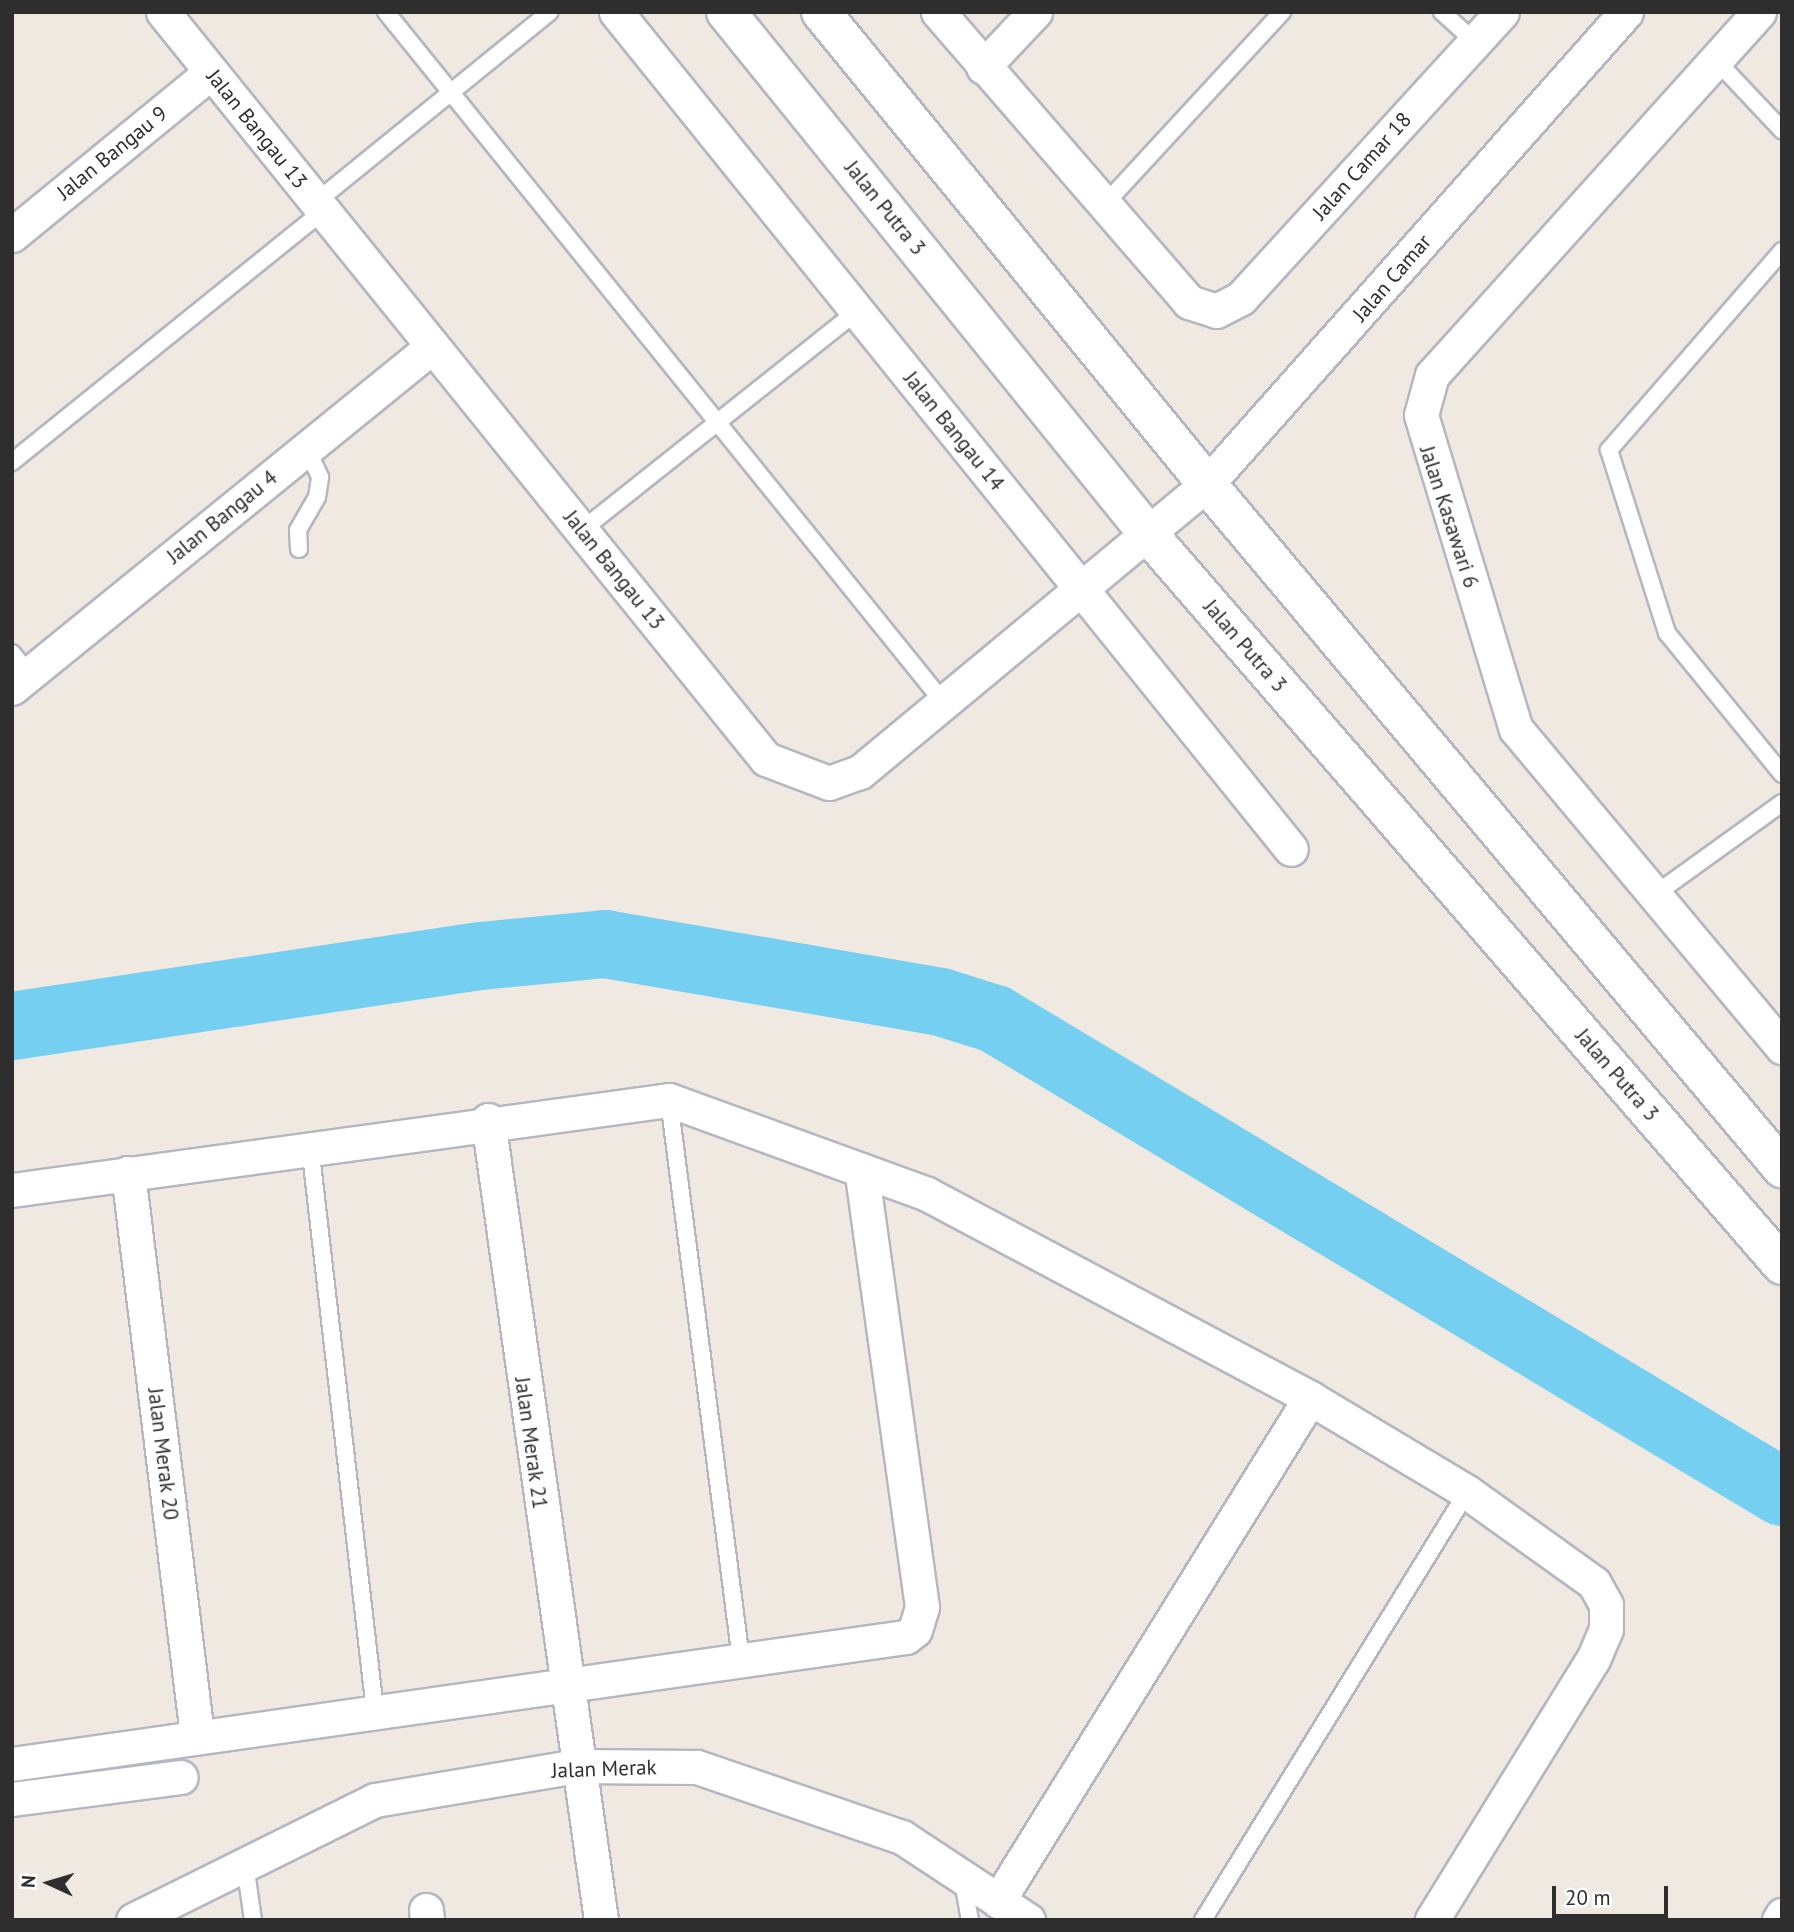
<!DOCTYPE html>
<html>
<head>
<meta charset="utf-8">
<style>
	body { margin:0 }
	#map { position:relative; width:1794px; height:1932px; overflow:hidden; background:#efe9e1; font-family:"PT Sans",sans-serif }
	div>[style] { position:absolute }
	.river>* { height:68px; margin:-34px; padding:0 34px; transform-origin:34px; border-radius:34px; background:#75cff0 }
	.roads { filter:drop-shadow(2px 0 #b4b7c1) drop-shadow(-2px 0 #b4b7c1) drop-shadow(0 2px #b4b7c1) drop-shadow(0 -2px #b4b7c1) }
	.service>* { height:16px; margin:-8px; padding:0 8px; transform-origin:8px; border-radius:8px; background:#fff }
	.minor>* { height:33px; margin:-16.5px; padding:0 16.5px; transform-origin:16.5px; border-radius:16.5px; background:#fff }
	.tertiary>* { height:38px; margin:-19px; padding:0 19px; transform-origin:19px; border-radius:19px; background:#fff }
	span { translate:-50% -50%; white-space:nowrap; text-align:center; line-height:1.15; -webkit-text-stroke:5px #fff; paint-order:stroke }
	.street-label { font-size:21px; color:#2e2e2e }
	.frame { position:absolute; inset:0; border:14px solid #2e2e2e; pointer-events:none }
	.north { position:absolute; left:14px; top:1848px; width:70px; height:70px; -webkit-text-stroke:5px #fff; paint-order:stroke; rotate:274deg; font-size:19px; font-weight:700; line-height:28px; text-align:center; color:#2e2e2e }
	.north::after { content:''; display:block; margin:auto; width:24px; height:32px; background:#2e2e2e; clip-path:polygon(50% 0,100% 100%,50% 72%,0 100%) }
	.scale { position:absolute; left:1552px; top:1886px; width:116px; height:32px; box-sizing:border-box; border:4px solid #2e2e2e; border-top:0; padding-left:9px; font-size:21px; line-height:24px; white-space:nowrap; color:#2e2e2e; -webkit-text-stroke:5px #fff; paint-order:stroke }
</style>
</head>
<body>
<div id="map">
	<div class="river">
		<div style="left:12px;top:1026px;width:474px;rotate:-8.5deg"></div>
		<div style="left:481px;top:956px;width:125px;rotate:-5.5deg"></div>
		<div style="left:605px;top:944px;width:341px;rotate:9.8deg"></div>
		<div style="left:941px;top:1002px;width:57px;rotate:17.5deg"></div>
		<div style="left:995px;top:1019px;width:918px;rotate:31.01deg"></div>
	</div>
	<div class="roads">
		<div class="service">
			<div style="left:386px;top:12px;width:888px;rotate:51.08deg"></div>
			<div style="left:1442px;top:12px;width:45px;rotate:42.3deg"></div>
			<div style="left:1715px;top:59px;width:98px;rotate:46.7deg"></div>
			<div style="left:316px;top:202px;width:301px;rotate:-39.1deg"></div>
			<div style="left:1104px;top:205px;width:263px;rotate:-47.3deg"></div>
			<div style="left:1782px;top:251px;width:264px;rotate:131deg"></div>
			<div style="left:1609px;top:450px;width:192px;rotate:72.4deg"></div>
			<div style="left:1667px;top:633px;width:182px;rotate:50.8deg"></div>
			<div style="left:12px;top:462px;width:400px;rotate:-38.9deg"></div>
			<div style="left:582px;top:530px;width:352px;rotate:-38.5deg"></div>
			<div style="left:299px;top:549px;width:19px;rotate:-93deg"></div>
			<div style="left:298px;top:530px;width:38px;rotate:-60deg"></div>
			<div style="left:317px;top:497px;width:20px;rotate:-81deg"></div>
			<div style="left:320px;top:477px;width:31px;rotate:-115deg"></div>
			<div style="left:12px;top:653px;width:27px;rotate:51deg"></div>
			<div style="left:1657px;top:893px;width:154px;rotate:-35.8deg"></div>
			<div style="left:669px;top:1100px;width:565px;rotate:82.67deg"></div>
			<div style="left:310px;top:1146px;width:568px;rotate:83.43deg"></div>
			<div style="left:245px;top:1864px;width:57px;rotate:81.9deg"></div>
			<div style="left:963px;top:1881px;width:40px;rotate:80deg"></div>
			<div style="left:1203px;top:1920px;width:503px;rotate:-58.33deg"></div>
		</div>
		<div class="minor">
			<div style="left:163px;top:12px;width:960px;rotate:51.09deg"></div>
			<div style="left:766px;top:759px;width:67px;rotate:20.9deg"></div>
			<div style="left:829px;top:783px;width:33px;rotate:-20deg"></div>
			<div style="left:860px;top:772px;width:451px;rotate:-39.7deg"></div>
			<div style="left:1207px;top:484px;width:631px;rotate:-48.4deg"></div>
			<div style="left:616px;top:12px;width:1075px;rotate:51.12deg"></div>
			<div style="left:938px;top:12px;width:384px;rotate:49.1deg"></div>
			<div style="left:1189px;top:302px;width:28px;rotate:18deg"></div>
			<div style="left:1216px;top:311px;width:28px;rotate:-27deg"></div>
			<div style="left:1241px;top:298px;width:387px;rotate:-47.6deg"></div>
			<div style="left:1759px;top:12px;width:489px;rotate:132deg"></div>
			<div style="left:1432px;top:375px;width:41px;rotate:105.4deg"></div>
			<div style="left:1421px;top:415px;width:328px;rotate:73.2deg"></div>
			<div style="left:1516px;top:729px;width:415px;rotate:50.1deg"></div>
			<div style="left:983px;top:67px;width:76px;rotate:-46.6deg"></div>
			<div style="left:12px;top:235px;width:257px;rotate:-39.3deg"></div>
			<div style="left:12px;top:688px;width:542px;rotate:-39.09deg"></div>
			<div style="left:488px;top:1120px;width:808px;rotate:81.96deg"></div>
			<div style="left:128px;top:1173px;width:566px;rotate:83deg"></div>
			<div style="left:12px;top:1190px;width:663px;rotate:-7.8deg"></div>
			<div style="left:669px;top:1100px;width:275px;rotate:20deg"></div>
			<div style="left:927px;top:1194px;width:434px;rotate:28deg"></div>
			<div style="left:1310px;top:1398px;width:183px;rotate:30.9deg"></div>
			<div style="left:1467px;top:1492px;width:156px;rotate:35.6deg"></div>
			<div style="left:1594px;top:1583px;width:25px;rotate:61deg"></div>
			<div style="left:1606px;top:1605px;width:24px;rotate:90deg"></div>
			<div style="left:1606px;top:1629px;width:33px;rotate:113deg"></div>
			<div style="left:1593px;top:1659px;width:307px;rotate:121.7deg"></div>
			<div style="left:12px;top:1764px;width:903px;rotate:-8.09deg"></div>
			<div style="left:906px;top:1637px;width:11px;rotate:-38deg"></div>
			<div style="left:915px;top:1630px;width:24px;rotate:-73deg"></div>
			<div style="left:922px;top:1607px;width:441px;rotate:-97.9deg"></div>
			<div style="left:12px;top:1799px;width:170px;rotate:-7.4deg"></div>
			<div style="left:998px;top:1901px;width:592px;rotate:-58.19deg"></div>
			<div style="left:426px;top:1910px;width:10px;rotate:84deg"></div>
			<div style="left:133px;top:1920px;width:270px;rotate:-26.4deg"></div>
			<div style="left:375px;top:1800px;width:203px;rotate:-9.6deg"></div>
			<div style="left:575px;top:1766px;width:122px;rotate:0.5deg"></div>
			<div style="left:697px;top:1767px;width:217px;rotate:18.9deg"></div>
			<div style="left:902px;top:1837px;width:151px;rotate:33.4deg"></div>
			<div style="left:1779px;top:1920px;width:6px;rotate:-59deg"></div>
		</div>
		<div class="tertiary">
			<div style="left:726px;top:12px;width:673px;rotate:51.03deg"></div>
			<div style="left:1149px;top:535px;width:966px;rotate:49.07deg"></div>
			<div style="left:821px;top:12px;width:610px;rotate:50.72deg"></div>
			<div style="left:1207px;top:484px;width:894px;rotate:49.95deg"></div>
		</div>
	</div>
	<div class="street-label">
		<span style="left:257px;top:129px;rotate:51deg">Jalan Bangau 13</span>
		<span style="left:112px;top:153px;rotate:-39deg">Jalan Bangau 9</span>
		<span style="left:1362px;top:166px;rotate:-48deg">Jalan Camar 18</span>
		<span style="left:885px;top:208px;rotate:51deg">Jalan Putra 3</span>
		<span style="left:1392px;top:278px;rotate:-49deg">Jalan Camar</span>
		<span style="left:954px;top:431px;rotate:51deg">Jalan Bangau 14</span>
		<span style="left:222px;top:517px;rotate:-39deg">Jalan Bangau 4</span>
		<span style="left:1449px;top:517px;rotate:72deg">Jalan Kasawari 6</span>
		<span style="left:614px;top:570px;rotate:51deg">Jalan Bangau 13</span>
		<span style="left:1245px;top:646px;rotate:49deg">Jalan Putra 3</span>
		<span style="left:1617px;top:1075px;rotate:49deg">Jalan Putra 3</span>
		<span style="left:531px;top:1443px;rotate:82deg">Jalan Merak 21</span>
		<span style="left:163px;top:1454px;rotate:83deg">Jalan Merak 20</span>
		<span style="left:604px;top:1769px;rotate:-2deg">Jalan Merak</span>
	</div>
	<div class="frame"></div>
	<div class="north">N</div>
	<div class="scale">20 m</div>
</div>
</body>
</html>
